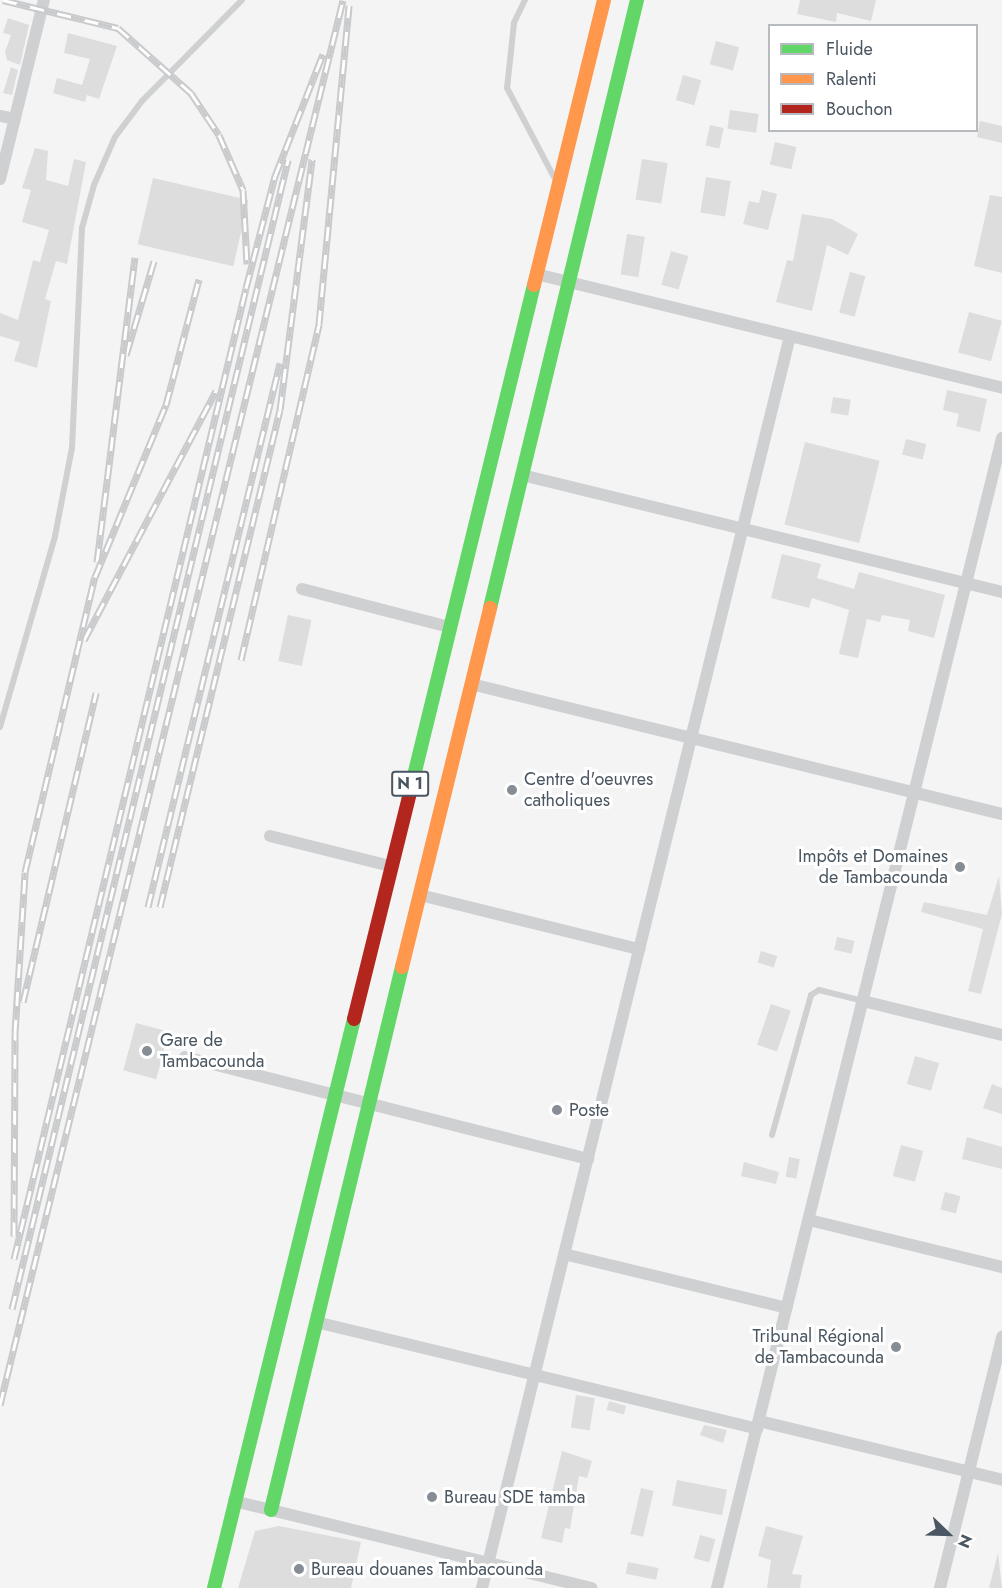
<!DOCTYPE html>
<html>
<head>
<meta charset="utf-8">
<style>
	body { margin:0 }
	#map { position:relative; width:1002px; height:1588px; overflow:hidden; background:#f4f4f4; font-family:Jost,sans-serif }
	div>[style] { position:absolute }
	.building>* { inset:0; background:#ddddde; transform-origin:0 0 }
	.lane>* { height:6px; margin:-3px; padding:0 3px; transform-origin:3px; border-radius:3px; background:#ced0d2 }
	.street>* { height:12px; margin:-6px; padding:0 6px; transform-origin:6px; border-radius:6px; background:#ced0d2 }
	.fast>* { height:14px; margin:-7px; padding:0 7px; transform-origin:7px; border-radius:7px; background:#63d668 }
	.slow>* { height:14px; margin:-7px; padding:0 7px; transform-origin:7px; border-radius:7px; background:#ff974d }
	.jam>* { height:14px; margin:-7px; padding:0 7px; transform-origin:7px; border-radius:7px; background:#b3261e }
	.rail>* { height:7px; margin-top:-3.5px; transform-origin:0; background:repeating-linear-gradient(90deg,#fff 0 14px,#c9cacc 0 28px); box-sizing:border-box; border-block:2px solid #c9cacc }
	.dots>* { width:16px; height:16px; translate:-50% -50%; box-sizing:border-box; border:3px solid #fff; border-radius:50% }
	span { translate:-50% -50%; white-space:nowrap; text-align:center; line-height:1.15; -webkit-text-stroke:6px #fff; paint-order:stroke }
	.shield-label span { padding:2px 4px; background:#fff; border:2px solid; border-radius:4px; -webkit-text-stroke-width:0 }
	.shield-label { font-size:16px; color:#4a5661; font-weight:700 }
	.poi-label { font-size:18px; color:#4a5661 }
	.left { translate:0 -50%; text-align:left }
	.right { translate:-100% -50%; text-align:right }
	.legend { position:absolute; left:768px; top:24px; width:210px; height:108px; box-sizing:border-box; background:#fff; border:2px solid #b7bbc0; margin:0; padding:8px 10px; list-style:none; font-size:18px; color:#4a5661 }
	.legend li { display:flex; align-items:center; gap:12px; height:30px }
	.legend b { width:30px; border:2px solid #b7bbc0 }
	.north { position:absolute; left:918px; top:1504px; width:60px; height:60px; -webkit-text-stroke:4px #fff; paint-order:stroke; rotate:113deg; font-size:16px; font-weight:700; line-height:24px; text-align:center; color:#4a5661 }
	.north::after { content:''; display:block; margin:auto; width:21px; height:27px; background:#4a5661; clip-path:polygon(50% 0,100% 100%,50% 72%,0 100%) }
</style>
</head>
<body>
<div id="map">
	<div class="building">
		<div style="clip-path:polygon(800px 0,876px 0,871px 21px,837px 13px,836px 22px,797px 14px)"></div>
		<div style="clip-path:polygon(8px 18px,29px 25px,20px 65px,7px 60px,5px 52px,11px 35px,3px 33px)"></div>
		<div style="clip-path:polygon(68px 33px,117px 46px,99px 99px,87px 95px,85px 102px,53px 93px,57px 78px,82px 85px,90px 59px,64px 53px)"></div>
		<div style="left:716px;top:41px;width:24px;height:24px;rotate:15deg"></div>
		<div style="clip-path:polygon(11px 67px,18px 70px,12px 95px,3px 93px)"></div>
		<div style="left:683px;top:75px;width:19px;height:26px;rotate:16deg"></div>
		<div style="left:730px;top:110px;width:29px;height:19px;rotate:8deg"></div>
		<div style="clip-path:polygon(980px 121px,1002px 126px,1002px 143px,977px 137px)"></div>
		<div style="left:710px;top:125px;width:14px;height:21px;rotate:12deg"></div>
		<div style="left:775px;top:142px;width:22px;height:23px;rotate:13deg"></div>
		<div style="clip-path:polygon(35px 148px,48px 151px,46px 180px,68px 186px,74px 159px,86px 162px,67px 264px,56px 261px,45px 299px,51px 301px,37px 368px,14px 361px,20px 342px,0 336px,0 313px,18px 320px,33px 260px,40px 262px,49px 230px,22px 222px,31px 190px,22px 188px)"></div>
		<div style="left:642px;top:159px;width:26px;height:41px;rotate:9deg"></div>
		<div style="left:706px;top:177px;width:25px;height:36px;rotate:9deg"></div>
		<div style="left:153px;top:178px;width:98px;height:68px;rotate:13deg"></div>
		<div style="clip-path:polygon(762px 190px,777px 194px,768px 230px,743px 224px,749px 201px,759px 203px)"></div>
		<div style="clip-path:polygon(990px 195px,1002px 197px,1002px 273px,974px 266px)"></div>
		<div style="clip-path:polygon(802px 214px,832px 219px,858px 234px,848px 255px,827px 245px,812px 311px,776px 302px,787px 260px,793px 261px)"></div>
		<div style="left:627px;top:234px;width:18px;height:41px;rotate:9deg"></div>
		<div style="left:671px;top:251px;width:18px;height:35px;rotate:16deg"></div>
		<div style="left:850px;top:272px;width:16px;height:42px;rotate:15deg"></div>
		<div style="left:969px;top:312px;width:34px;height:42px;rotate:15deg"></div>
		<div style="clip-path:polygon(947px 390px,987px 399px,980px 432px,956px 426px,959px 414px,943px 410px)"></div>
		<div style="left:833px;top:397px;width:18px;height:16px;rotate:9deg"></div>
		<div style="left:906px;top:439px;width:21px;height:16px;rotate:14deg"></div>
		<div style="left:805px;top:442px;width:77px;height:85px;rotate:14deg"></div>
		<div style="clip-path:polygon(782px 554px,821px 564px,817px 578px,854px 589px,859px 572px,945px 595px,934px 638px,908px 631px,910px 620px,882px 615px,880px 622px,867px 619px,858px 658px,839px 654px,849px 610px,812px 598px,809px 608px,771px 598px)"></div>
		<div style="left:288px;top:615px;width:24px;height:47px;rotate:12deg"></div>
		<div style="clip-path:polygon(999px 876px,1002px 914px,981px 994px,968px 991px,983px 929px,921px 912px,924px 902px,987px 915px)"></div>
		<div style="left:837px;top:937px;width:18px;height:13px;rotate:13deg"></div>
		<div style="left:761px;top:951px;width:17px;height:12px;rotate:17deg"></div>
		<div style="left:771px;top:1004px;width:21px;height:43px;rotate:19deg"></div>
		<div style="left:136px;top:1023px;width:34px;height:49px;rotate:15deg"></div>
		<div style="left:915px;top:1056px;width:25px;height:29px;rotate:16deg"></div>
		<div style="clip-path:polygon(992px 1084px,1002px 1088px,1002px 1114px,983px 1108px)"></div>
		<div style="clip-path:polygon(967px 1137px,1002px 1147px,1002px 1169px,962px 1159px)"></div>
		<div style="left:901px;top:1145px;width:23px;height:32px;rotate:15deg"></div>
		<div style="left:789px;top:1157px;width:11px;height:20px;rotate:10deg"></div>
		<div style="clip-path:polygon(744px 1162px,779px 1172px,776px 1184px,741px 1176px)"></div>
		<div style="left:945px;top:1192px;width:16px;height:18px;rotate:15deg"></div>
		<div style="left:576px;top:1395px;width:19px;height:33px;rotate:9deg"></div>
		<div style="left:609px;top:1401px;width:18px;height:9px;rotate:16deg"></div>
		<div style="clip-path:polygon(704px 1425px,727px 1430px,723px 1443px,700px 1435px)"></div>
		<div style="clip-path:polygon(562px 1451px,592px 1461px,587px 1478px,579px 1476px,570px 1529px,565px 1528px,562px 1543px,541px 1538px)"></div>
		<div style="left:677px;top:1480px;width:51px;height:26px;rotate:11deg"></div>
		<div style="left:641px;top:1488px;width:13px;height:47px;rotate:13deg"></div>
		<div style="clip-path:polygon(279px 1526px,361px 1542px,351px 1588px,238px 1588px,255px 1531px)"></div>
		<div style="clip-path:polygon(766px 1526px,803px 1536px,792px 1574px,802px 1575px,800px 1588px,767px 1588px,771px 1560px,758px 1556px)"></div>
		<div style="left:700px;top:1535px;width:16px;height:24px;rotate:15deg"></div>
		<div style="clip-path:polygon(998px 1553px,1002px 1588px,989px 1588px)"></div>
		<div style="left:628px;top:1562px;width:31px;height:12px;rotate:11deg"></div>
	</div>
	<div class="lane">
		<div style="left:525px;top:0;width:25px;rotate:116deg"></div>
		<div style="left:514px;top:23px;width:65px;rotate:96.1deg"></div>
		<div style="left:507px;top:88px;width:101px;rotate:62.2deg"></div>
		<div style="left:0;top:727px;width:199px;rotate:-73.9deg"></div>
		<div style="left:55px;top:536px;width:90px;rotate:-79.1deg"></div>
		<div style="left:72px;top:448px;width:220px;rotate:-87.4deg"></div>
		<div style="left:82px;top:228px;width:45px;rotate:-74.4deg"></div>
		<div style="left:94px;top:185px;width:52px;rotate:-66.4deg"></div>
		<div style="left:115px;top:137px;width:45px;rotate:-53.1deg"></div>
		<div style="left:142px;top:101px;width:142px;rotate:-45.3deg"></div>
		<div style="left:772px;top:1135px;width:145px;rotate:-74.4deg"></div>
		<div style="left:811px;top:995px;width:9px;rotate:-32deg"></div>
		<div style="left:819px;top:990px;width:45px;rotate:14deg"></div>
	</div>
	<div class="street">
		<div style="left:0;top:116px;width:15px;rotate:11deg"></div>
		<div style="left:0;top:179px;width:184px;rotate:-76.2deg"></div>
		<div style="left:536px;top:274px;width:480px;rotate:13.7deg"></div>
		<div style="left:522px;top:475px;width:494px;rotate:13.7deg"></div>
		<div style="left:302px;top:589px;width:152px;rotate:14.5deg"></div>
		<div style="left:471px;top:684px;width:547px;rotate:13.76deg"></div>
		<div style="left:270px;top:836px;width:124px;rotate:14deg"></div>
		<div style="left:420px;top:895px;width:226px;rotate:13.9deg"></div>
		<div style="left:863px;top:1001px;width:143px;rotate:13.7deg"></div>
		<div style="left:185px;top:1057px;width:416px;rotate:14.2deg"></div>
		<div style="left:809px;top:1220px;width:199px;rotate:13.7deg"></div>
		<div style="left:564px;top:1254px;width:229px;rotate:13.6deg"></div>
		<div style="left:316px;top:1322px;width:454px;rotate:13.6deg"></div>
		<div style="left:759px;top:1421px;width:250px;rotate:13.6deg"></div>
		<div style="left:234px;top:1501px;width:368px;rotate:13.7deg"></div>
		<div style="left:482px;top:1588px;width:1289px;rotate:-76.18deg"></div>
		<div style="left:717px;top:1588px;width:1185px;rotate:-76.08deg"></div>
		<div style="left:940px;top:1588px;width:259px;rotate:-76.1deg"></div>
	</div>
	<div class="fast">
		<div style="left:490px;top:608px;width:626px;rotate:-76.41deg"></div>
		<div style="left:410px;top:792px;width:522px;rotate:-76.26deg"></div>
		<div style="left:271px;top:1510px;width:559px;rotate:-76.44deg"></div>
		<div style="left:214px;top:1588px;width:586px;rotate:-76.18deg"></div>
	</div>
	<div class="slow">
		<div style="left:534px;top:285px;width:293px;rotate:-76.2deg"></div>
		<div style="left:402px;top:967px;width:370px;rotate:-76.2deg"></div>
	</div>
	<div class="jam">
		<div style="left:354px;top:1019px;width:234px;rotate:-76.1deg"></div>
	</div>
	<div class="rail">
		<div style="left:3px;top:0;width:118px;rotate:13.7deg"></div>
		<div style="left:118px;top:28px;width:98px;rotate:41.7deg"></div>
		<div style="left:191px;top:93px;width:50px;rotate:56.3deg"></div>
		<div style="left:219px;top:135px;width:60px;rotate:66.4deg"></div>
		<div style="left:243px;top:190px;width:74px;rotate:86.9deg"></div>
		<div style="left:126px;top:355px;width:98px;rotate:-73.4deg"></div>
		<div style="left:97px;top:562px;width:307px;rotate:-82.9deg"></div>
		<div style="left:84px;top:640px;width:282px;rotate:-62.1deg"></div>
		<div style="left:241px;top:660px;width:345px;rotate:-76.9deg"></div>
		<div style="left:319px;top:324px;width:320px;rotate:-84.6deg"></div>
		<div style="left:148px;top:907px;width:560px;rotate:-76.36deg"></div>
		<div style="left:160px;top:907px;width:511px;rotate:-76.43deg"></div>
		<div style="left:280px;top:410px;width:253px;rotate:-82.7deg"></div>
		<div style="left:23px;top:1002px;width:318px;rotate:-76.7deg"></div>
		<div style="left:14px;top:1236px;width:203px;rotate:-89.7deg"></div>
		<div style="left:15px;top:1033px;width:161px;rotate:-86.4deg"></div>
		<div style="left:25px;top:872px;width:303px;rotate:-76.7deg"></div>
		<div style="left:95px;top:577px;width:186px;rotate:-67.6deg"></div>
		<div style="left:166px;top:405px;width:130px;rotate:-75.3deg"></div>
		<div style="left:14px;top:1259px;width:998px;rotate:-76.56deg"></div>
		<div style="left:246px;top:288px;width:116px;rotate:-75.5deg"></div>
		<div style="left:275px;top:176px;width:131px;rotate:-68.5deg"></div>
		<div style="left:12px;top:1309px;width:1182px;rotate:-76.49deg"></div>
		<div style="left:0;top:1405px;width:1446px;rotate:-76.28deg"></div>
	</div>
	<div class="dots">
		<div style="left:512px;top:790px;background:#868d94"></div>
		<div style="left:960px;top:867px;background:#868d94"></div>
		<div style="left:147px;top:1051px;background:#868d94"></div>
		<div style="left:557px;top:1110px;background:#868d94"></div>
		<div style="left:896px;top:1347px;background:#868d94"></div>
		<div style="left:432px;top:1497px;background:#868d94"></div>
		<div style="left:299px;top:1569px;background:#868d94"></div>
	</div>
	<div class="shield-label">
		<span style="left:410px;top:784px">N 1</span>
	</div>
	<div class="poi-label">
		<span class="left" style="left:524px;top:790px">Centre d'oeuvres<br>catholiques</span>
		<span class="right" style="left:948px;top:867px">Impôts et Domaines<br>de Tambacounda</span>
		<span class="left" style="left:160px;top:1051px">Gare de<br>Tambacounda</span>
		<span class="left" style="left:569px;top:1110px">Poste</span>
		<span class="right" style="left:884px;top:1347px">Tribunal Régional<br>de Tambacounda</span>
		<span class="left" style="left:444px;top:1497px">Bureau SDE tamba</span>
		<span class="left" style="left:311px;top:1569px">Bureau douanes Tambacounda</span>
	</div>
	<ul class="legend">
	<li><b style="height:8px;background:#63d668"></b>Fluide</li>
	<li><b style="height:8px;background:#ff974d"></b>Ralenti</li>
	<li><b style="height:8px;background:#b3261e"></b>Bouchon</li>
	</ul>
	<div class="north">N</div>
</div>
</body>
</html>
